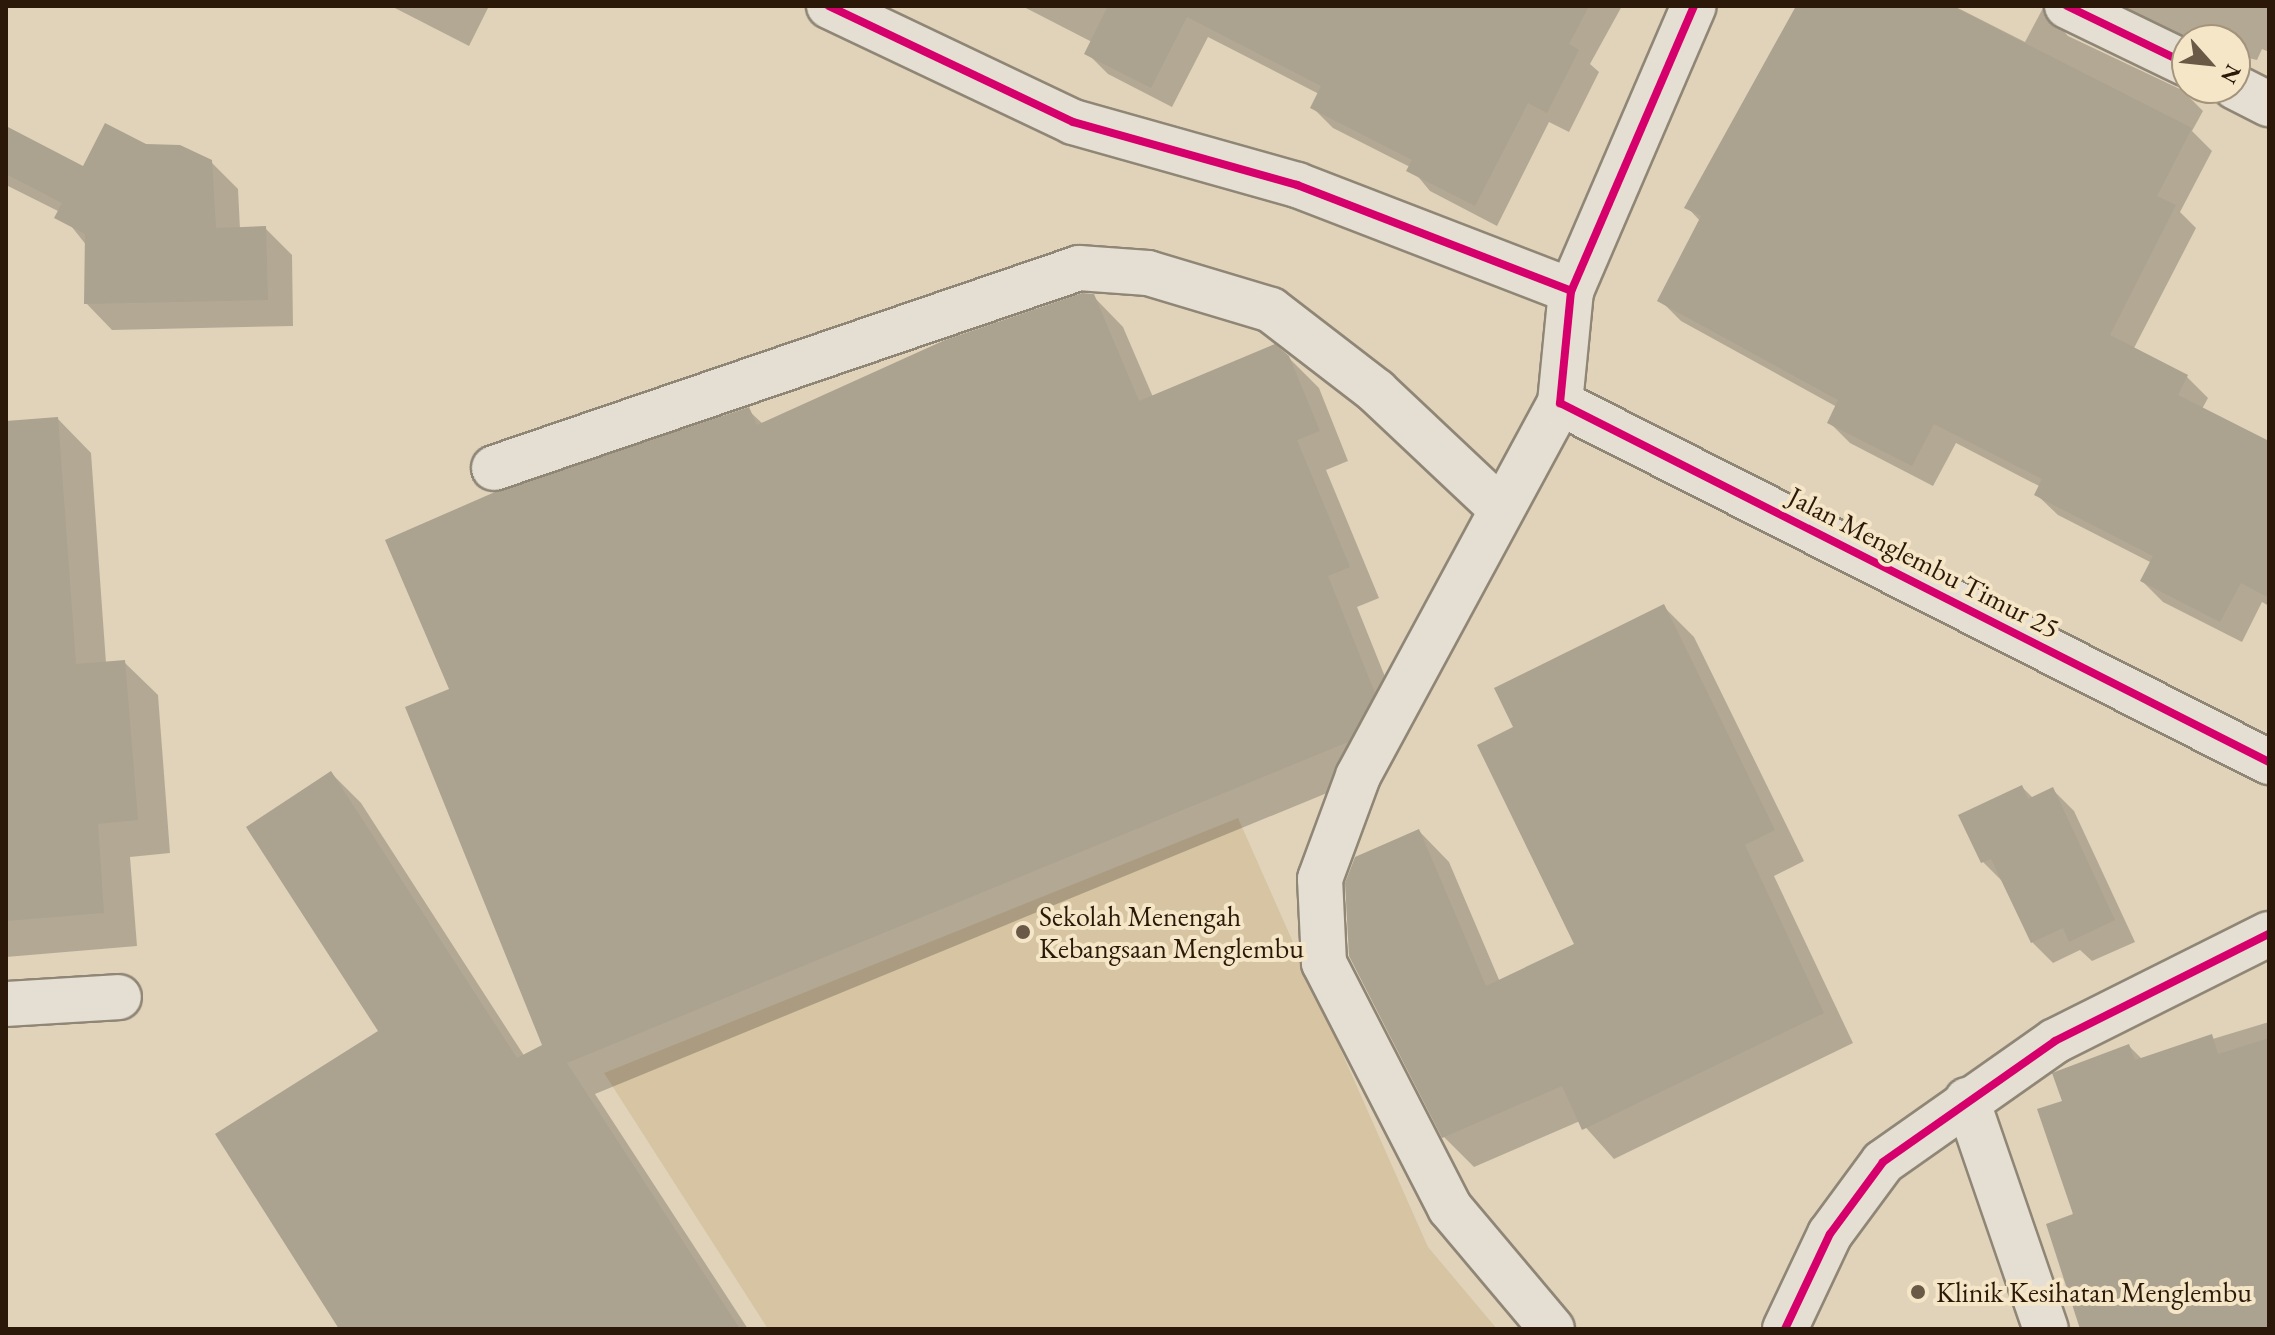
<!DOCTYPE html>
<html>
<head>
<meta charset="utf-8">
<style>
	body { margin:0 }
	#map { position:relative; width:2275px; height:1335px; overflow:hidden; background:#e0d3ba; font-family:"EB Garamond",serif }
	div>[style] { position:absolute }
	.green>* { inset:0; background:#d6c4a2 }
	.shadow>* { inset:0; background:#0003 }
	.building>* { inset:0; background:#aba290 }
	.roads { filter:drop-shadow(2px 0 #908676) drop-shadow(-2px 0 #908676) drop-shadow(0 2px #908676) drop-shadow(0 -2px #908676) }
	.minor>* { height:44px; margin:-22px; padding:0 22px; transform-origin:22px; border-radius:22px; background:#e5dfd3 }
	.cycleway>* { height:8px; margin:-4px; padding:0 4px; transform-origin:4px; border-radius:4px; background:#d6006c }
	.dots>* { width:22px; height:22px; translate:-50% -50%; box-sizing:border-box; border:4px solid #f5e6c8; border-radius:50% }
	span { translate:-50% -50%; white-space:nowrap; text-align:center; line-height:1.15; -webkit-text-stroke:8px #f5e6c8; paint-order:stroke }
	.street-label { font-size:28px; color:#2b1808 }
	.poi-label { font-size:28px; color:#2b1808 }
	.left { translate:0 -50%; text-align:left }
	.frame { position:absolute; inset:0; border:8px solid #2b1808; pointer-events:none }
	.north { position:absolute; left:2171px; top:24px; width:80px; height:80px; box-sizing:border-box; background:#f5e6c8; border:2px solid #a4947b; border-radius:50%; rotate:117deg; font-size:22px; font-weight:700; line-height:32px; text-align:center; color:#2b1808 }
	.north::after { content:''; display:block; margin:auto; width:28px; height:36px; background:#6a5946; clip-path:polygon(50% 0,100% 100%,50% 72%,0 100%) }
</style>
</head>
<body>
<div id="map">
	<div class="green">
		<div style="clip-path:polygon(1238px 818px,1428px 1247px,1497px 1329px,768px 1329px,604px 1073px)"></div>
	</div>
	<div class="shadow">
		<div style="clip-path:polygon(391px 6px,489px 6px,469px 46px)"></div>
		<div style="clip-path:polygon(1022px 6px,1622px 6px,1590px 64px,1599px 72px,1569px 132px,1549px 122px,1497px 226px,1430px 191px,1410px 167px,1333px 128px,1312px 107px,1319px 94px,1208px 37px,1172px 107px,1108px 74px,1087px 53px,1092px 42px)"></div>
		<div style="clip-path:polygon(1797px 6px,1954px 6px,2025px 42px,2043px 8px,2068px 36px,2182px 90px,2203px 111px,2192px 131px,2212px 151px,2180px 212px,2196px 228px,2133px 350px,2187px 377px,2208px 398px,2202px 409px,2269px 443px,2269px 606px,2262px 602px,2242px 642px,2163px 602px,2142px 581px,2152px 563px,2058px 515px,2037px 495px,2041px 487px,1956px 443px,1933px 486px,1850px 443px,1829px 422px,1837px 407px,1681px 321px,1660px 300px,1701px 222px,1687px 207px)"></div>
		<div style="clip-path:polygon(2105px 6px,2269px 6px,2269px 52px,2262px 49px,2257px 60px,2235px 55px,2235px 40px,2187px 40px)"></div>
		<div style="clip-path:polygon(6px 128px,84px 168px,145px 146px,211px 162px,238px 189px,240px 229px,265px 228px,292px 255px,293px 326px,112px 330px,86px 303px,87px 246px,60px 212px,6px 185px)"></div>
		<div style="clip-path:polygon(1093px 296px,1123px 327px,1153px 397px,1288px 357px,1319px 388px,1348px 461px,1326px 470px,1379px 598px,1357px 607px,1404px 724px,1378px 772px,595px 1094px,748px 1329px,342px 1329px,381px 1032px,331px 773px,361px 803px,525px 1057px,545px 1046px,451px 690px,748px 410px,763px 424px)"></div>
		<div style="clip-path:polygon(58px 419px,91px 453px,106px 663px,124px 662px,158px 695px,170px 853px,130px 857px,137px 946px,6px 957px,6px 423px)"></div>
		<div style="clip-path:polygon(1664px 607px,1694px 637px,1804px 861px,1774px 876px,1853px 1043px,1614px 1159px,1580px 1121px,1474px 1167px,1444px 1137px,1419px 831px,1449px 862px,1500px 982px,1577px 945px,1515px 728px)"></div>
		<div style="clip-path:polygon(2022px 787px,2034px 799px,2053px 790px,2074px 811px,2135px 942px,2092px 961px,2080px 950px,2053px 963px,2032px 942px,2005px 884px,1983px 862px)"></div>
		<div style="clip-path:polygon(2269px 1022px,2269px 1329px,2082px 1329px,2064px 1102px,2129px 1046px,2143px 1060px)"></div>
	</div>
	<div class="building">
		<div style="clip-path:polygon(1108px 6px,1589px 6px,1569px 44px,1579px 50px,1547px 113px,1528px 103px,1475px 206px,1406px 171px,1412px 160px,1310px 108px,1321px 86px,1187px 17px,1151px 88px,1084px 54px)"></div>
		<div style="clip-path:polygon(1796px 6px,1952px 6px,2192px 128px,2157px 196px,2176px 205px,2110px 335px,2188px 375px,2178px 395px,2269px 441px,2269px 598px,2241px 583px,2220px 622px,2140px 581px,2153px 556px,2034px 495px,2042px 479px,1934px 424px,1912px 466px,1827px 423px,1838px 400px,1657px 301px,1701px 216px,1684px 208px)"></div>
		<div style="clip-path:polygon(105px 123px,146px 144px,180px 145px,212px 160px,216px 228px,266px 226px,268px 300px,84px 304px,85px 234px,54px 218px,62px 203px,6px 174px,6px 126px,83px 166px)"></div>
		<div style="clip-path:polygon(1082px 293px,1094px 294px,1139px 401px,1275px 344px,1289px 356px,1320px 431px,1297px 440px,1350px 567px,1328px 576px,1375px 693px,1348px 742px,567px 1063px,740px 1329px,339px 1329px,215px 1134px,378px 1031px,246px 827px,331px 771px,517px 1058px,542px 1045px,405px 707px,449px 689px,385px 540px,495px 492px,749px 407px,757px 425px,945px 340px)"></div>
		<div style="clip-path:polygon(58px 417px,76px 664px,125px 660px,138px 820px,98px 824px,104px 913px,6px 921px,6px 421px)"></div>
		<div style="clip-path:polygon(1664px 604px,1775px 830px,1745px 845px,1824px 1013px,1582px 1130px,1562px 1086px,1442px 1138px,1349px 956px,1345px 883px,1355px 857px,1419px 829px,1486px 986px,1574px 944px,1477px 745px,1513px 727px,1494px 688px)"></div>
		<div style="clip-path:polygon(2022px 785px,2028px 799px,2053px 787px,2115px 920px,2069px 942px,2063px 928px,2031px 943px,1991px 859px,1981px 863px,1958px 815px)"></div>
		<div style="clip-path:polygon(2212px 1034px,2218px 1054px,2269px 1038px,2269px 1329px,2080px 1329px,2046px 1224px,2073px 1214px,2037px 1109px,2062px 1101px,2052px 1073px,2129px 1044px,2135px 1060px)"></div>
	</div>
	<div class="roads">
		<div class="minor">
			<div style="left:829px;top:6px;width:270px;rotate:25.4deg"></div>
			<div style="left:1073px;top:122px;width:233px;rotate:15.7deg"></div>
			<div style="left:1297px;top:185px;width:294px;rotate:21.1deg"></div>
			<div style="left:2067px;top:6px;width:133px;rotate:25.8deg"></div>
			<div style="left:2235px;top:87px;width:38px;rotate:27deg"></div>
			<div style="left:1560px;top:403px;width:795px;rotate:26.86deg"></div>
			<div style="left:494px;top:468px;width:618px;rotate:-18.87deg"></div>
			<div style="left:1079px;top:268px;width:69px;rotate:4.1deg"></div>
			<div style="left:1148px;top:273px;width:128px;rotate:16.7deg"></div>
			<div style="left:1271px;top:310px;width:133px;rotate:37.6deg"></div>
			<div style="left:1376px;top:391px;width:169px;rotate:43.3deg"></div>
			<div style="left:6px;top:1004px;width:113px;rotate:-3.5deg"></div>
			<div style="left:1967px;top:1100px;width:242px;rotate:71deg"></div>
			<div style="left:1552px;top:1329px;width:158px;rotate:-130.1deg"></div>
			<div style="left:1450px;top:1208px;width:276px;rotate:-117.2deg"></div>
			<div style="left:1324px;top:963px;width:84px;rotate:-92.7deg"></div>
			<div style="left:1320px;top:879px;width:110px;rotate:-69.7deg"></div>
			<div style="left:1358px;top:776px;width:424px;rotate:-61.6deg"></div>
			<div style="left:1560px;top:403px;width:113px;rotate:-84.4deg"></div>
			<div style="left:1571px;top:291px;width:310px;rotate:-66.7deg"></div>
			<div style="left:1785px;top:1329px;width:105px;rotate:-64.7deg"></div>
			<div style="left:1830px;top:1234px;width:89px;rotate:-53.6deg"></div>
			<div style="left:1883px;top:1162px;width:210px;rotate:-35.1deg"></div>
			<div style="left:2055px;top:1041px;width:239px;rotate:-26.6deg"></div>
		</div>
	</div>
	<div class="cycleway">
		<div style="left:829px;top:6px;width:270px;rotate:25.4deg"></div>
		<div style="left:1073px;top:122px;width:233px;rotate:15.7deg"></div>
		<div style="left:1297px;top:185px;width:294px;rotate:21.1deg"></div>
		<div style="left:1694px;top:6px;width:310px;rotate:113.3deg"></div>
		<div style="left:1571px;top:291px;width:113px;rotate:95.6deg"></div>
		<div style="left:1560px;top:403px;width:795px;rotate:26.86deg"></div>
		<div style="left:2067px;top:6px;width:133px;rotate:25.8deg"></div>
		<div style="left:1785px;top:1329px;width:105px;rotate:-64.7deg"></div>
		<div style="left:1830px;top:1234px;width:89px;rotate:-53.6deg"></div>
		<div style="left:1883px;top:1162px;width:210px;rotate:-35.1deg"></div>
		<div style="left:2055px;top:1041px;width:239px;rotate:-26.6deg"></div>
	</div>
	<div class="dots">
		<div style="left:1023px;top:932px;background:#6a5946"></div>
		<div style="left:1918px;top:1292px;background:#6a5946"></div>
	</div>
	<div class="street-label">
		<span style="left:1924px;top:562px;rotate:27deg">Jalan Menglembu Timur 25</span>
	</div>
	<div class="poi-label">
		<span class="left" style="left:1039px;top:932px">Sekolah Menengah<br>Kebangsaan Menglembu</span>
		<span class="left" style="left:1936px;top:1292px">Klinik Kesihatan Menglembu</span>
	</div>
	<div class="frame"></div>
	<div class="north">N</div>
</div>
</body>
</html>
